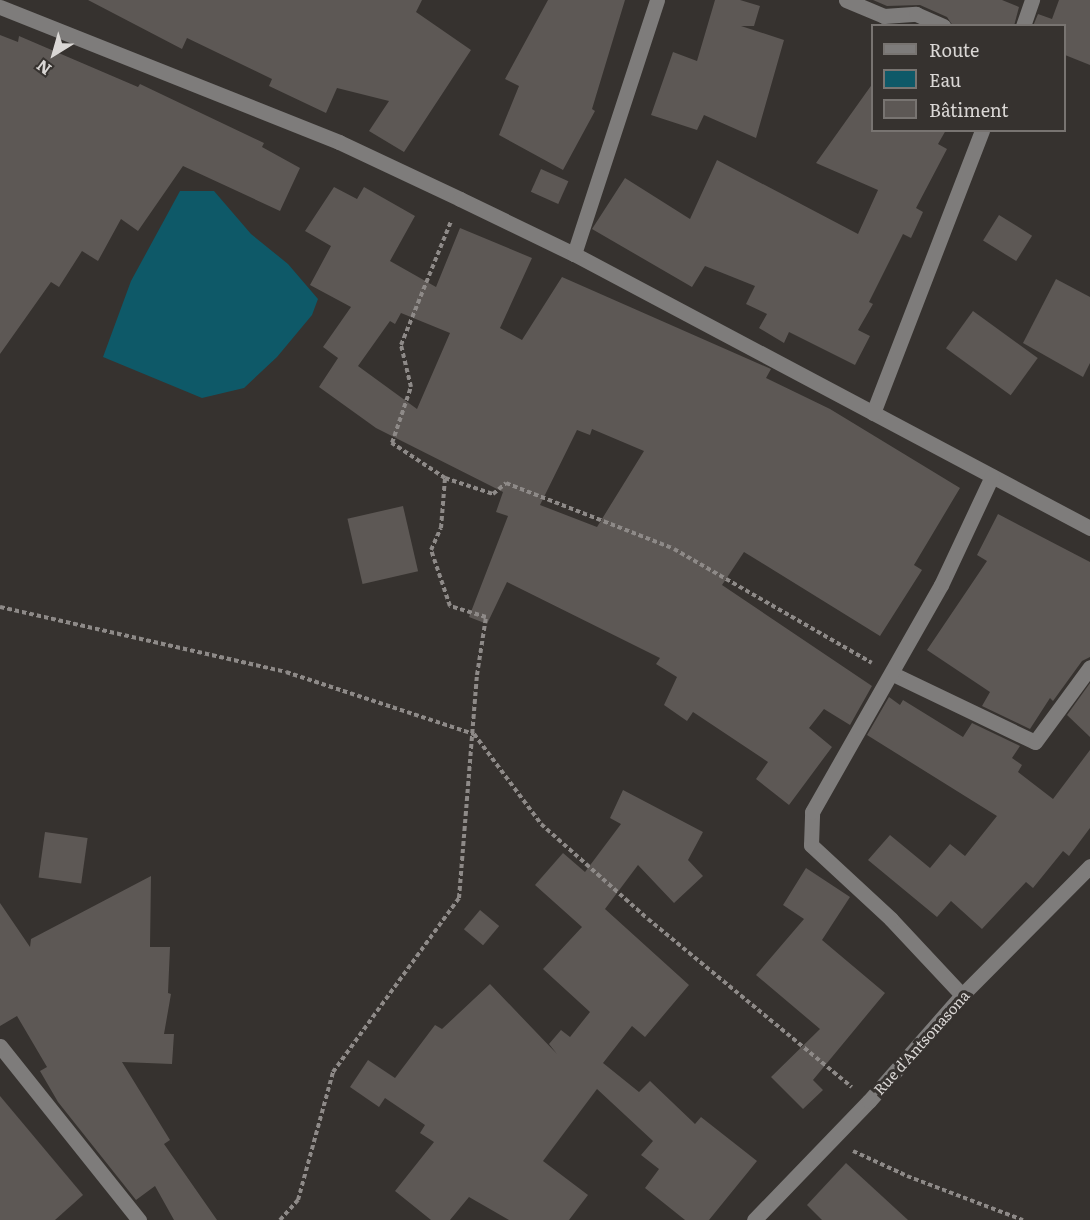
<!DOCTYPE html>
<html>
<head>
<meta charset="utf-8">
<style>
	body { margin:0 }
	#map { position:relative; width:1090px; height:1220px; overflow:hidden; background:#36322f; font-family:Literata,serif }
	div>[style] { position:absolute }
	.water>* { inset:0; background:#0e5968 }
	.building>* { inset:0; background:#5d5855; transform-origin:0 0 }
	.path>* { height:4px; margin-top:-2px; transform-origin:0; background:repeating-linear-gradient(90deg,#8e8a88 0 4.5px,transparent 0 7.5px) }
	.minor>* { height:15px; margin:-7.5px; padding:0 7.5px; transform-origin:7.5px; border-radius:7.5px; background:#7e7c7b }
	span { translate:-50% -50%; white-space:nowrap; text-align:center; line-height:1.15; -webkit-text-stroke:6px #36322f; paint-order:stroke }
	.street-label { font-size:15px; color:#dad7d5 }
	.legend { position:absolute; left:871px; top:24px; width:195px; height:108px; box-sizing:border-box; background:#36322f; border:2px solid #787471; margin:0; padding:8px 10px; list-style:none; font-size:18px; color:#dad7d5 }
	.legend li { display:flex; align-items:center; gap:12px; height:30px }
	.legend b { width:30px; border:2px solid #787471 }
	.north { position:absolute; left:24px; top:24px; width:60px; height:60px; -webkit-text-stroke:4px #36322f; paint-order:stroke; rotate:217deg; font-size:16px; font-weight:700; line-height:24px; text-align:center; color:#dad7d5 }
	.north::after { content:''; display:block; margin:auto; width:21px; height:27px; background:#dad7d5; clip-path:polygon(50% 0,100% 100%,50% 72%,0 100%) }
</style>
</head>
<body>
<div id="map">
	<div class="water">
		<div style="clip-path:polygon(180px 191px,214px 191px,251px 234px,288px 264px,318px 299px,312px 315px,277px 357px,244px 388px,202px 398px,103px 357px,131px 281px)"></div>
	</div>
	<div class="building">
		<div style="clip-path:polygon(88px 0,422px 0,416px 12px,471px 50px,404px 152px,369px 131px,389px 101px,337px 88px,326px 113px,269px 86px,272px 79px,187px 38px,182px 49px)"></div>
		<div style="clip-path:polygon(548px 0,625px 0,592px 109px,595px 111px,563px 170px,499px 135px,519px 86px,505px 79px)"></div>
		<div style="clip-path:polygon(715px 0,740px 0,760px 6px,754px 26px,741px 26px,784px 40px,756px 138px,704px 115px,697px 130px,651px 115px,673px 52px,697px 61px)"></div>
		<div style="clip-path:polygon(873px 0,1002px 0,1019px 7px,1014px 26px,953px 26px,947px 17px,920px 5px,887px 6px)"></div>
		<div style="clip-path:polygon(1059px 0,1090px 0,1090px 65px,1065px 55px,1065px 26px,1033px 26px,1038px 14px,1052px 19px)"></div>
		<div style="clip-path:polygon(0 35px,18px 42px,19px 36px,138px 87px,140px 84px,264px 143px,262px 147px,300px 168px,280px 211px,183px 166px,138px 231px,121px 219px,98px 261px,82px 251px,59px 287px,51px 282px,0 354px)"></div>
		<div style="clip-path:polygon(873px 83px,873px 130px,946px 130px,938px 144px,947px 149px,916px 208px,923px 212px,911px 238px,903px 234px,869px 302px,873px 304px,858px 330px,870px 336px,855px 365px,789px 332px,784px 343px,759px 328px,767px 314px,746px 304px,755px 286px,705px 266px,692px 287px,592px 229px,625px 178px,690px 219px,717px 160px,858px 234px,878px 190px,816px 163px)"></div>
		<div style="left:541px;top:169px;width:30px;height:25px;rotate:24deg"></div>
		<div style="clip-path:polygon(evenodd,334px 187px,357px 199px,364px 187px,415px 216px,390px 261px,436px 287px,460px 228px,532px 258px,500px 328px,522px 340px,562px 277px,771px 369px,766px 378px,830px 409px,960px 488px,914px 565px,922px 570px,880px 636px,744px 552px,722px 585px,872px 686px,850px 725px,824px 709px,809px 728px,832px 747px,789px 805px,756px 779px,768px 762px,693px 712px,687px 721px,664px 705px,677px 677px,656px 664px,660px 658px,507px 582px,487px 624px,469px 617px,508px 516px,496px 512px,503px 492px,376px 428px,319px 387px,338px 358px,323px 347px,351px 307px,310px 285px,331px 246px,305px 231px,334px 187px,401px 313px,450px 333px,417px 409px,358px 366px,390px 321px,395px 324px,401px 313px,334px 187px,592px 429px,644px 451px,597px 527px,540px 505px,577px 430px,590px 435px,592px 429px)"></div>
		<div style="left:999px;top:215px;width:39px;height:30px;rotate:32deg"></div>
		<div style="clip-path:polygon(1056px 279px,1090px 297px,1090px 363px,1083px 377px,1023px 343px)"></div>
		<div style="left:973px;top:311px;width:80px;height:46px;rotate:36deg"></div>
		<div style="left:403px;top:506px;width:67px;height:57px;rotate:77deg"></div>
		<div style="clip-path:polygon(998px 514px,1090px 562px,1090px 657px,1082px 661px,1053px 701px,1050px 698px,1030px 729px,982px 706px,990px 692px,927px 650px,987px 561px,977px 555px)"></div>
		<div style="clip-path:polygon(1090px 683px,1090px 737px,1067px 715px)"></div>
		<div style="clip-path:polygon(889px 697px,900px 705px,903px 700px,963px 737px,972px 723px,1020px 746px,1012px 758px,1022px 765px,1018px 772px,1053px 799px,1090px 750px,1090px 828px,1069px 856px,1063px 851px,1033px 888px,1026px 882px,982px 929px,951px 901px,937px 917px,868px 860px,890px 835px,930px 868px,950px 844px,965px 856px,997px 816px,867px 735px)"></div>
		<div style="clip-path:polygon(623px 790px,703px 832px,688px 860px,703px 876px,674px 903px,638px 865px,605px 909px,689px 985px,645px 1037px,632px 1026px,603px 1063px,639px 1092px,650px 1081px,695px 1124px,701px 1117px,757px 1161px,709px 1220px,685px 1220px,645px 1188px,659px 1169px,641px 1155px,653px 1141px,597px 1089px,543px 1161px,588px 1195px,569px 1220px,509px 1220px,469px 1197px,450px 1220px,431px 1220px,395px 1191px,434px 1142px,420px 1133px,425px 1125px,385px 1098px,379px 1107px,350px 1087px,368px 1060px,395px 1078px,435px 1025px,442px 1029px,490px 984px,557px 1054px,549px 1044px,561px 1030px,570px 1037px,590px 1012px,543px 969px,582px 927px,535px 885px,563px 853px,585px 872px,621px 824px,610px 818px)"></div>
		<div style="left:45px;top:832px;width:43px;height:46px;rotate:8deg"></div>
		<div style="clip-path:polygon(806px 868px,850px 897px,822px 940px,885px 993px,813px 1080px,823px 1090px,803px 1109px,771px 1077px,820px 1029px,756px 975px,804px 919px,783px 905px)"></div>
		<div style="clip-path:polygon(151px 876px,150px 947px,170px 947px,168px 993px,171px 994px,164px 1034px,174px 1034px,172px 1064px,122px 1062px,170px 1140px,164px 1144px,217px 1220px,174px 1220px,155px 1186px,136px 1200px,58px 1102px,40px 1071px,47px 1067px,17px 1016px,0 1026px,0 903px,30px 947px,31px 939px)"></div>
		<div style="left:480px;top:910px;width:25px;height:25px;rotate:40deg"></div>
		<div style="clip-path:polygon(0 1096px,83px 1195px,55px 1220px,0 1220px)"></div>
		<div style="clip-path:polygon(846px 1163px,908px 1220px,822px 1220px,807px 1205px)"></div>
	</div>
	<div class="path">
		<div style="left:445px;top:478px;width:64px;rotate:-146.6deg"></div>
		<div style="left:392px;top:443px;width:59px;rotate:-71.3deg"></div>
		<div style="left:411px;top:387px;width:43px;rotate:-103.4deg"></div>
		<div style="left:401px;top:345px;width:134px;rotate:-68deg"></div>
		<div style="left:0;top:607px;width:293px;rotate:12.8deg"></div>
		<div style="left:286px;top:672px;width:198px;rotate:18.3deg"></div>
		<div style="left:474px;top:734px;width:112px;rotate:53.3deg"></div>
		<div style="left:541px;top:824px;width:143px;rotate:41.6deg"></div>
		<div style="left:648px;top:919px;width:264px;rotate:39.5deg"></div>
		<div style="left:853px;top:1151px;width:60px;rotate:24.8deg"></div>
		<div style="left:907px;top:1176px;width:124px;rotate:20.8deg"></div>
		<div style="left:280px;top:1220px;width:27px;rotate:-48deg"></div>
		<div style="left:298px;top:1200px;width:133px;rotate:-74.7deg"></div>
		<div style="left:333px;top:1072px;width:215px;rotate:-54.1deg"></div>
		<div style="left:459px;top:898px;width:224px;rotate:-85.4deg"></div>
		<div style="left:477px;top:675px;width:59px;rotate:-81.2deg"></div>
		<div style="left:486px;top:617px;width:38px;rotate:-163deg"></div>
		<div style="left:450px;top:606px;width:59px;rotate:-108.7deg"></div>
		<div style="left:431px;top:550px;width:24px;rotate:-66deg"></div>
		<div style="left:441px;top:528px;width:50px;rotate:-85.4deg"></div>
		<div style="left:445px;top:478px;width:51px;rotate:18.4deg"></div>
		<div style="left:493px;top:494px;width:17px;rotate:-40deg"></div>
		<div style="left:506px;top:483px;width:180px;rotate:21.4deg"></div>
		<div style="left:674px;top:549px;width:228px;rotate:29.9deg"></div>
	</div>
	<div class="minor">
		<div style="left:846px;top:0;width:41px;rotate:22.8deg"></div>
		<div style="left:884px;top:16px;width:32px;rotate:-4deg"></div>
		<div style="left:916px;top:14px;width:30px;rotate:24deg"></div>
		<div style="left:0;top:7px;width:365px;rotate:21.7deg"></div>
		<div style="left:339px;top:142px;width:134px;rotate:25.2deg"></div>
		<div style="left:460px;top:199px;width:127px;rotate:25.8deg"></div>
		<div style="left:574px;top:254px;width:584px;rotate:27.97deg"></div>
		<div style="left:1023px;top:26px;width:28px;rotate:-71deg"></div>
		<div style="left:574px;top:254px;width:267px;rotate:-71.9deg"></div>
		<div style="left:873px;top:413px;width:303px;rotate:-68.9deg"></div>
		<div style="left:893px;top:674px;width:157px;rotate:25.6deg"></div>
		<div style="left:1035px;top:742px;width:93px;rotate:-53.7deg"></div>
		<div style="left:962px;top:995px;width:104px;rotate:-133.1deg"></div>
		<div style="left:891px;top:919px;width:109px;rotate:-137.2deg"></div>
		<div style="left:811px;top:845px;width:33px;rotate:-88deg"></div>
		<div style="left:812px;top:812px;width:261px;rotate:-60.4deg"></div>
		<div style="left:941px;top:585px;width:120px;rotate:-64.9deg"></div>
		<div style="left:0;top:1046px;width:223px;rotate:51.4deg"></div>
		<div style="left:754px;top:1220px;width:165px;rotate:-46deg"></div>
		<div style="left:869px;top:1101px;width:141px;rotate:-48.7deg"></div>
		<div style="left:962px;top:995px;width:182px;rotate:-45.2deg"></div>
	</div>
	<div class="street-label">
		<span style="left:921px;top:1042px;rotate:-48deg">Rue d'Antsonasona</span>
	</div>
	<ul class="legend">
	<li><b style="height:8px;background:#7e7c7b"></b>Route</li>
	<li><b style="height:16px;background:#0e5968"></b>Eau</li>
	<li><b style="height:16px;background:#5d5855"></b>Bâtiment</li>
	</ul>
	<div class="north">N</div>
</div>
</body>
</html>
